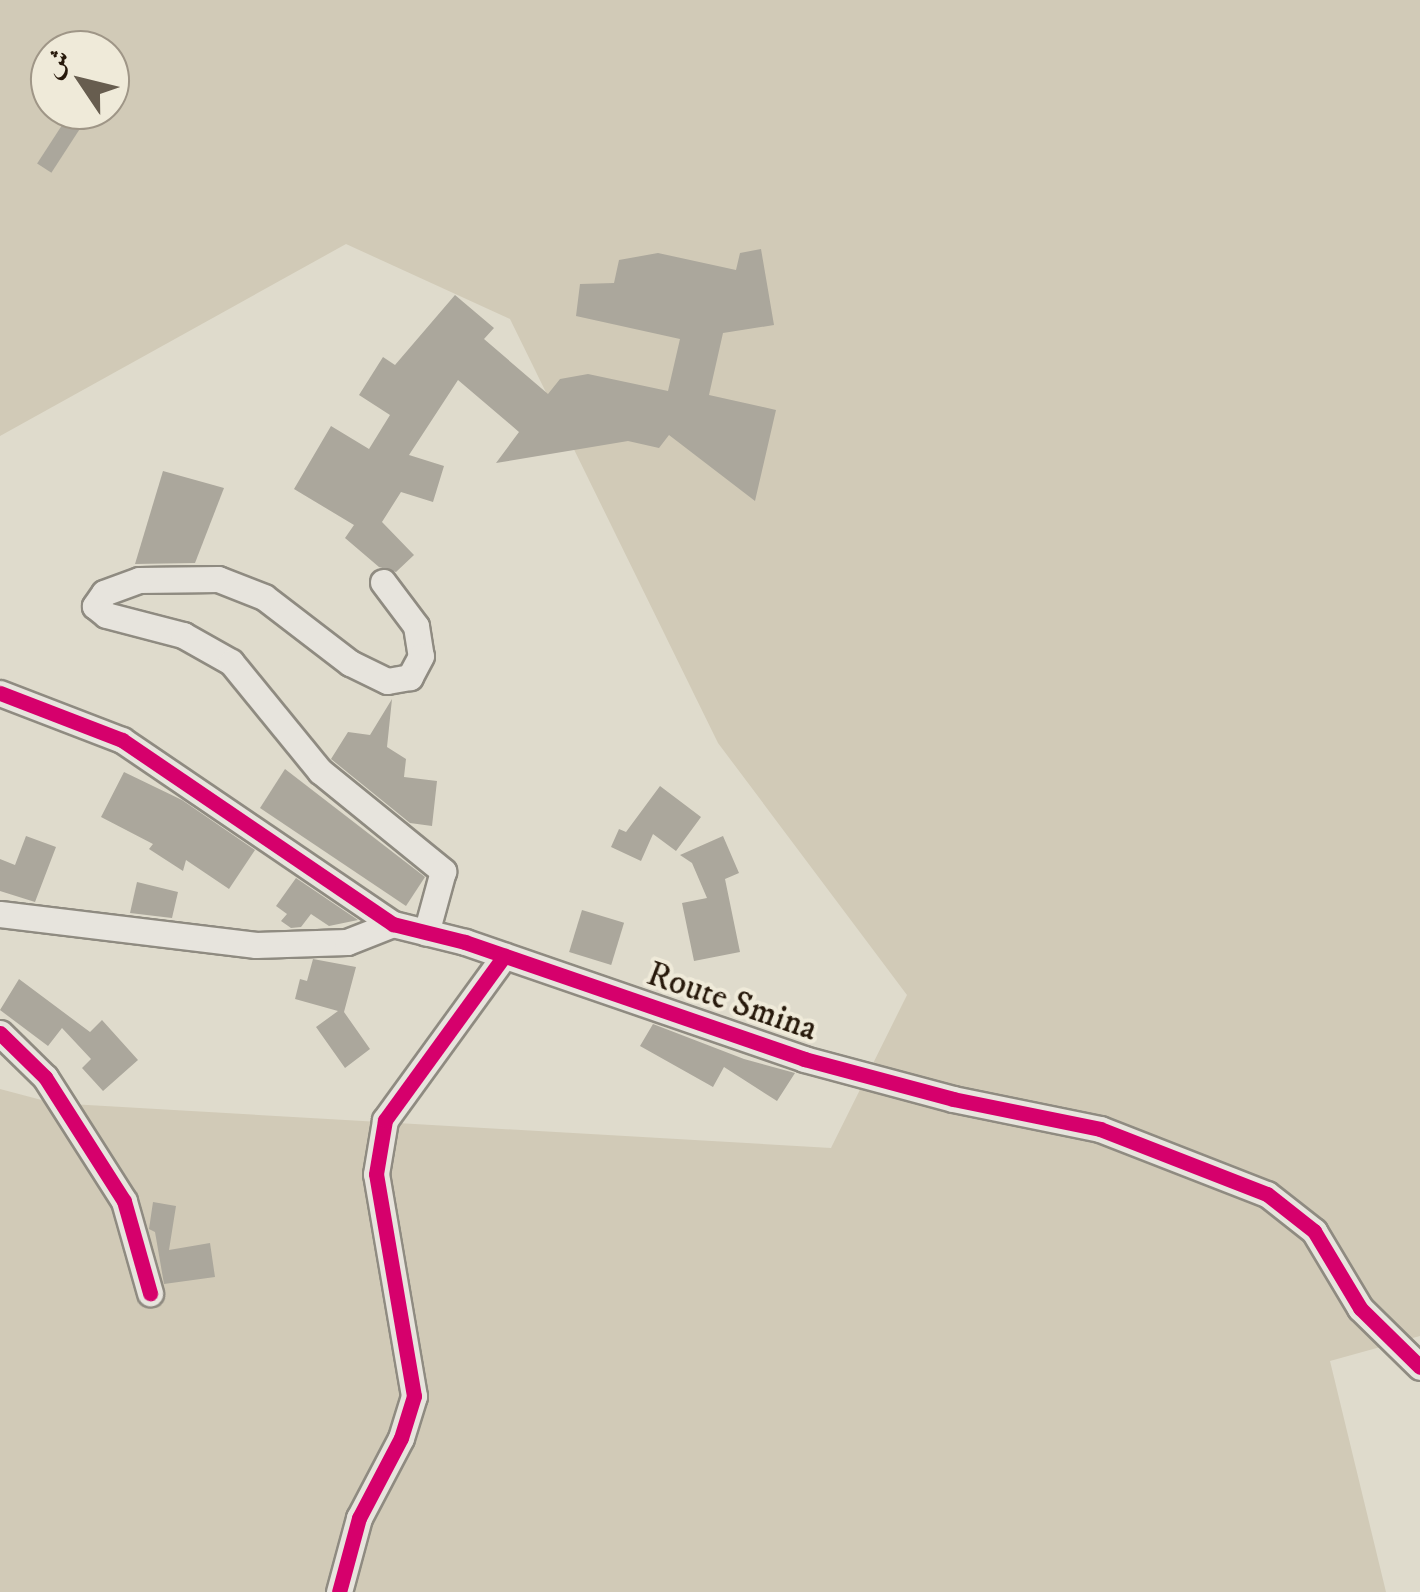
<!DOCTYPE html>
<html>
<head>
<meta charset="utf-8">
<style>
	body { margin:0 }
	#map { position:relative; width:1420px; height:1592px; overflow:hidden; background:#dfdbcc; font-family:"IM FELL DW Pica",Amiri,serif }
	div>[style] { position:absolute }
	.green>* { inset:0; background:#d1cab7 }
	.building>* { inset:0; background:#aba79c; transform-origin:0 0 }
	.roads { filter:drop-shadow(2px 0 #8f8b81) drop-shadow(-2px 0 #8f8b81) drop-shadow(0 2px #8f8b81) drop-shadow(0 -2px #8f8b81) }
	.minor>* { height:25px; margin:-12.5px; padding:0 12.5px; transform-origin:12.5px; border-radius:12.5px; background:#e7e4dd }
	.cycleway>* { height:15px; margin:-7.5px; padding:0 7.5px; transform-origin:7.5px; border-radius:7.5px; background:#d6006c }
	span { translate:-50% -50%; white-space:nowrap; text-align:center; line-height:1.15; -webkit-text-stroke:8px #efead9; paint-order:stroke }
	.street-label { font-size:35px; color:#27190b }
	.north { position:absolute; left:30px; top:30px; width:100px; height:100px; box-sizing:border-box; background:#efead9; border:2px solid #9f9687; border-radius:50%; rotate:305deg; font-size:28px; font-weight:700; line-height:40px; text-align:center; color:#27190b }
	.north::after { content:''; display:block; margin:auto; width:35px; height:45px; background:#675d4f; clip-path:polygon(50% 0,100% 100%,50% 72%,0 100%) }
</style>
</head>
<body>
<div id="map">
	<div class="green">
		<div style="clip-path:polygon(evenodd,0 0,1420px 0,1420px 1336px,1330px 1361px,1386px 1592px,0 1592px,0 1089px,53px 1103px,831px 1148px,907px 995px,718px 743px,510px 319px,346px 244px,0 436px,0 0,50px 50px,110px 50px,110px 110px,50px 110px,50px 50px)"></div>
	</div>
	<div class="building">
		<div style="left:66px;top:119px;width:17px;height:53px;rotate:33deg"></div>
		<div style="clip-path:polygon(761px 249px,774px 325px,723px 333px,709px 395px,776px 410px,755px 501px,669px 435px,659px 448px,628px 441px,496px 463px,519px 432px,458px 380px,409px 455px,444px 466px,433px 502px,401px 492px,382px 522px,414px 555px,396px 572px,379px 567px,345px 538px,354px 525px,294px 489px,331px 426px,369px 449px,390px 415px,359px 395px,383px 357px,395px 365px,455px 295px,494px 328px,484px 339px,548px 394px,560px 379px,588px 374px,668px 391px,680px 339px,576px 316px,580px 284px,614px 283px,619px 260px,658px 253px,736px 270px,740px 253px)"></div>
		<div style="clip-path:polygon(163px 471px,224px 488px,195px 563px,135px 564px)"></div>
		<div style="clip-path:polygon(392px 699px,387px 747px,406px 759px,404px 777px,437px 781px,432px 826px,410px 823px,331px 759px,348px 732px,370px 735px)"></div>
		<div style="clip-path:polygon(285px 769px,425px 877px,406px 906px,260px 808px)"></div>
		<div style="clip-path:polygon(124px 772px,182px 800px,255px 850px,229px 889px,186px 860px,183px 871px,149px 849px,153px 844px,101px 817px)"></div>
		<div style="clip-path:polygon(660px 786px,701px 817px,676px 851px,653px 834px,641px 861px,611px 847px,619px 829px,626px 832px)"></div>
		<div style="clip-path:polygon(26px 836px,56px 847px,35px 902px,0 891px,0 859px,15px 865px)"></div>
		<div style="clip-path:polygon(723px 836px,739px 873px,725px 879px,740px 952px,694px 961px,682px 903px,707px 898px,692px 863px,680px 855px)"></div>
		<div style="clip-path:polygon(296px 878px,358px 920px,329px 926px,311px 914px,301px 927px,291px 928px,281px 921px,287px 914px,276px 906px)"></div>
		<div style="clip-path:polygon(137px 882px,178px 892px,172px 918px,130px 913px)"></div>
		<div style="left:582px;top:910px;width:44px;height:44px;rotate:17deg"></div>
		<div style="clip-path:polygon(313px 959px,356px 967px,344px 1012px,370px 1049px,345px 1068px,316px 1027px,338px 1011px,295px 999px,300px 979px,307px 981px)"></div>
		<div style="clip-path:polygon(19px 979px,90px 1032px,102px 1020px,138px 1060px,103px 1091px,82px 1068px,91px 1059px,62px 1028px,48px 1046px,0 1010px)"></div>
		<div style="clip-path:polygon(653px 1024px,744px 1059px,795px 1073px,777px 1101px,724px 1067px,713px 1087px,640px 1046px)"></div>
		<div style="clip-path:polygon(153px 1202px,176px 1206px,169px 1250px,210px 1243px,215px 1277px,164px 1284px,155px 1232px,149px 1229px)"></div>
	</div>
	<div class="roads">
		<div class="minor">
			<div style="left:383px;top:582px;width:55px;rotate:53.1deg"></div>
			<div style="left:416px;top:626px;width:30px;rotate:81deg"></div>
			<div style="left:421px;top:656px;width:24px;rotate:118deg"></div>
			<div style="left:410px;top:677px;width:23px;rotate:170deg"></div>
			<div style="left:387px;top:681px;width:41px;rotate:-154.1deg"></div>
			<div style="left:350px;top:663px;width:108px;rotate:-142.5deg"></div>
			<div style="left:264px;top:597px;width:49px;rotate:-158.6deg"></div>
			<div style="left:218px;top:579px;width:79px;rotate:179.3deg"></div>
			<div style="left:139px;top:580px;width:37px;rotate:160deg"></div>
			<div style="left:104px;top:593px;width:16px;rotate:125deg"></div>
			<div style="left:95px;top:606px;width:14px;rotate:39deg"></div>
			<div style="left:106px;top:615px;width:80px;rotate:14.6deg"></div>
			<div style="left:183px;top:635px;width:55px;rotate:29.4deg"></div>
			<div style="left:231px;top:662px;width:141px;rotate:50.8deg"></div>
			<div style="left:320px;top:771px;width:159px;rotate:39.1deg"></div>
			<div style="left:443px;top:871px;width:64px;rotate:105.3deg"></div>
			<div style="left:0;top:693px;width:131px;rotate:21.1deg"></div>
			<div style="left:122px;top:740px;width:328px;rotate:34.2deg"></div>
			<div style="left:393px;top:924px;width:74px;rotate:14deg"></div>
			<div style="left:465px;top:942px;width:359px;rotate:19deg"></div>
			<div style="left:804px;top:1059px;width:154px;rotate:15deg"></div>
			<div style="left:953px;top:1099px;width:150px;rotate:11.5deg"></div>
			<div style="left:1100px;top:1129px;width:179px;rotate:21.3deg"></div>
			<div style="left:1267px;top:1194px;width:60px;rotate:38.2deg"></div>
			<div style="left:1314px;top:1231px;width:90px;rotate:59.1deg"></div>
			<div style="left:1360px;top:1308px;width:84px;rotate:44.5deg"></div>
			<div style="left:0;top:914px;width:258px;rotate:6.9deg"></div>
			<div style="left:256px;top:945px;width:91px;rotate:-1.9deg"></div>
			<div style="left:347px;top:942px;width:49px;rotate:-21.4deg"></div>
			<div style="left:0;top:1033px;width:63px;rotate:44.4deg"></div>
			<div style="left:45px;top:1077px;width:147px;rotate:57.5deg"></div>
			<div style="left:124px;top:1201px;width:96px;rotate:74.2deg"></div>
			<div style="left:339px;top:1592px;width:77px;rotate:-74.9deg"></div>
			<div style="left:359px;top:1518px;width:90px;rotate:-62.3deg"></div>
			<div style="left:401px;top:1438px;width:44px;rotate:-72.8deg"></div>
			<div style="left:414px;top:1396px;width:225px;rotate:-99.7deg"></div>
			<div style="left:376px;top:1174px;width:55px;rotate:-80.5deg"></div>
			<div style="left:385px;top:1120px;width:203px;rotate:-54deg"></div>
		</div>
	</div>
	<div class="cycleway">
		<div style="left:0;top:693px;width:131px;rotate:21.1deg"></div>
		<div style="left:122px;top:740px;width:328px;rotate:34.2deg"></div>
		<div style="left:393px;top:924px;width:74px;rotate:14deg"></div>
		<div style="left:465px;top:942px;width:359px;rotate:19deg"></div>
		<div style="left:804px;top:1059px;width:154px;rotate:15deg"></div>
		<div style="left:953px;top:1099px;width:150px;rotate:11.5deg"></div>
		<div style="left:1100px;top:1129px;width:179px;rotate:21.3deg"></div>
		<div style="left:1267px;top:1194px;width:60px;rotate:38.2deg"></div>
		<div style="left:1314px;top:1231px;width:90px;rotate:59.1deg"></div>
		<div style="left:1360px;top:1308px;width:84px;rotate:44.5deg"></div>
		<div style="left:0;top:1033px;width:63px;rotate:44.4deg"></div>
		<div style="left:45px;top:1077px;width:147px;rotate:57.5deg"></div>
		<div style="left:124px;top:1201px;width:96px;rotate:74.2deg"></div>
		<div style="left:339px;top:1592px;width:77px;rotate:-74.9deg"></div>
		<div style="left:359px;top:1518px;width:90px;rotate:-62.3deg"></div>
		<div style="left:401px;top:1438px;width:44px;rotate:-72.8deg"></div>
		<div style="left:414px;top:1396px;width:225px;rotate:-99.7deg"></div>
		<div style="left:376px;top:1174px;width:55px;rotate:-80.5deg"></div>
		<div style="left:385px;top:1120px;width:203px;rotate:-54deg"></div>
	</div>
	<div class="street-label">
		<span style="left:732px;top:1002px;rotate:19deg">Route Smina</span>
	</div>
	<div class="north">ش</div>
</div>
</body>
</html>
